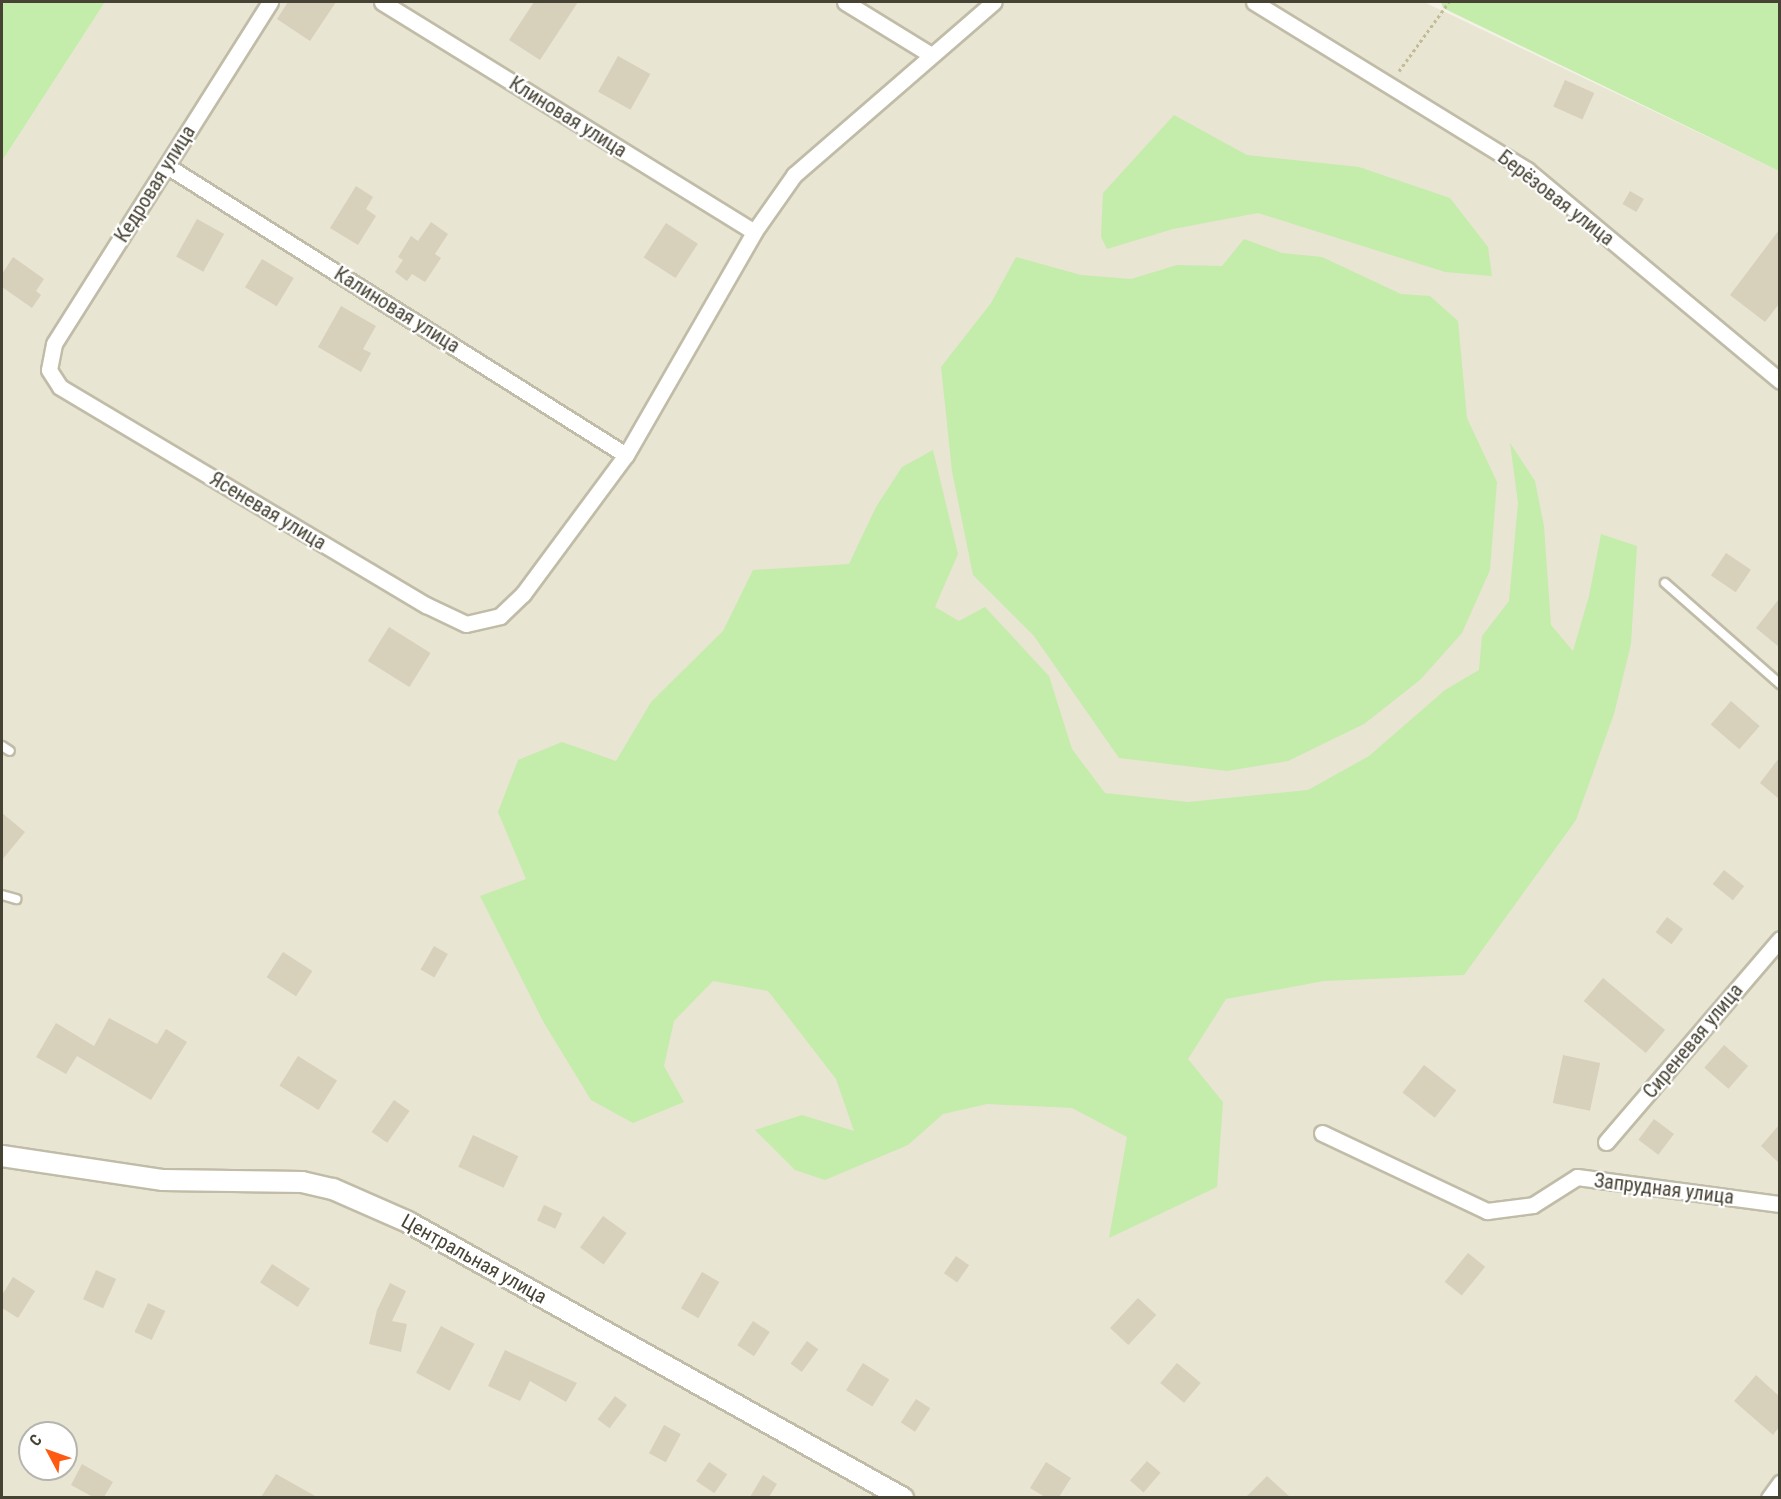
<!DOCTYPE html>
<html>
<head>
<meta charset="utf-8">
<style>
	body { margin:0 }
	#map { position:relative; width:1781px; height:1499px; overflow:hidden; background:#f4f2e6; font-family:"Roboto Condensed",sans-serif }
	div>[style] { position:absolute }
	.residential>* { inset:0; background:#e9e5d3 }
	.green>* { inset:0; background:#c4ecab }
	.building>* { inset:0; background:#d7d0ba; transform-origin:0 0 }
	.path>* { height:3px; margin-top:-1.5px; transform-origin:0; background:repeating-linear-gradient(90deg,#c3bb97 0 3px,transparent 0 6px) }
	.roads { filter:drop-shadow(2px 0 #c0bca7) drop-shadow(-2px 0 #c0bca7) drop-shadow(0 2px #c0bca7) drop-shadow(0 -2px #c0bca7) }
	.service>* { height:8px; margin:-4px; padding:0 4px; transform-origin:4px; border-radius:4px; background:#fff }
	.minor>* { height:15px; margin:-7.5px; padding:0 7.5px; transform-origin:7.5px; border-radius:7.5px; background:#fff }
	.tertiary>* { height:20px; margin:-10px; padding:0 10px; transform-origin:10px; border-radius:10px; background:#fff }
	span { translate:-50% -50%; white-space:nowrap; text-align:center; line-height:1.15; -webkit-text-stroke:4.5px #fff; paint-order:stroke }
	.street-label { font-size:20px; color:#474334 }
	.frame { position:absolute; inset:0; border:3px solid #474334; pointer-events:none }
	.north { position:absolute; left:18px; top:1421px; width:60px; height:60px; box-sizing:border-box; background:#fff; border:2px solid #b5b4ae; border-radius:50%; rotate:311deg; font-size:16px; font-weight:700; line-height:24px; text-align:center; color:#474334 }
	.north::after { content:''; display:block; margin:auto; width:21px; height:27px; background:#ff5a12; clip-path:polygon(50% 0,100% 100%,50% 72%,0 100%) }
</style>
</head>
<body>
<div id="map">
	<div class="residential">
		<div style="clip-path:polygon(evenodd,105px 2px,1424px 2px,1779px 171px,1779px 1497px,2px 1497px,2px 161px,105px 2px,30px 1433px,66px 1433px,66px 1469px,30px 1469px,30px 1433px)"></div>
	</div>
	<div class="green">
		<div style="clip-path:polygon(2px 2px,105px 2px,2px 161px)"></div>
		<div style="clip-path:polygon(1441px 2px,1779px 2px,1779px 171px,1443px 8px)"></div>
		<div style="clip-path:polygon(1174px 115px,1247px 155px,1359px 167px,1450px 198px,1488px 247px,1492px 276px,1445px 272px,1258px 213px,1173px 229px,1107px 249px,1101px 237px,1103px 193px)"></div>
		<div style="clip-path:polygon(1244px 239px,1282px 253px,1322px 257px,1401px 294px,1430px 296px,1458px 321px,1467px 418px,1497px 482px,1490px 570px,1462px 633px,1420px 680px,1364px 724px,1288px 761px,1227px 771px,1119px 758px,1034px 636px,973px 575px,952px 471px,941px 367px,991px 303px,1016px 257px,1081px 275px,1131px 279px,1177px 265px,1222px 266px)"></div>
		<div style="clip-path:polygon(1510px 443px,1535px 481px,1544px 526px,1551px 625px,1573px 651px,1589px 596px,1601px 534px,1637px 546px,1631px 644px,1614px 714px,1576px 820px,1464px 975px,1324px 981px,1226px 999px,1188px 1059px,1223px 1102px,1217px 1187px,1109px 1238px,1127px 1137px,1072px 1108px,987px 1104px,943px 1114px,908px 1145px,825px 1180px,795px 1170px,755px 1130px,802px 1115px,854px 1131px,836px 1079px,768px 991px,713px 981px,674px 1021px,664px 1066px,684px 1102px,633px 1123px,591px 1100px,544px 1023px,480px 896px,526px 879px,498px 812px,518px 760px,562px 742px,616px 761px,651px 702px,723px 631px,753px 570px,849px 564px,876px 507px,902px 467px,933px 450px,958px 554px,935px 607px,959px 621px,985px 607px,1049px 676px,1072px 749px,1105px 793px,1188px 802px,1308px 790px,1369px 756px,1445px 690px,1479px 670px,1482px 636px,1509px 601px,1518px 503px)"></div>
	</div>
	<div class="building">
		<div style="clip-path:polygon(288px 2px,336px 2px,310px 41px,277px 19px)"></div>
		<div style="clip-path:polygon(534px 2px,578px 2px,540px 60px,509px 40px)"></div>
		<div style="left:618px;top:56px;width:37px;height:41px;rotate:29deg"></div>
		<div style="left:1565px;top:80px;width:32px;height:29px;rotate:24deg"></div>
		<div style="clip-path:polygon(356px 186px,373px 197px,366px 209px,376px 216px,358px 245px,330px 228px)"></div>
		<div style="left:1630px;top:191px;width:16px;height:15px;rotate:30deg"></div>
		<div style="left:197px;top:219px;width:31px;height:43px;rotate:29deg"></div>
		<div style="clip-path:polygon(431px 222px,448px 234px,435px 254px,441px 258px,425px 282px,412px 274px,407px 281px,395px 272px,403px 260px,398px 257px,411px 236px,418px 241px)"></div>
		<div style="left:666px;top:223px;width:38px;height:41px;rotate:33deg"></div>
		<div style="clip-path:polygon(1779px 230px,1779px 304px,1765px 322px,1730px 295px)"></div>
		<div style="clip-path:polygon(13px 257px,44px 279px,36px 291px,41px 295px,32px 308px,2px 287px,2px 274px)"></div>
		<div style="left:262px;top:259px;width:37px;height:33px;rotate:31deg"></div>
		<div style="clip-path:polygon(341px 306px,376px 326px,363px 349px,371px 353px,361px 372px,318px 347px)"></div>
		<div style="left:1726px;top:553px;width:30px;height:27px;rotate:34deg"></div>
		<div style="clip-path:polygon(1779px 599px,1779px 647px,1756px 628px)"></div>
		<div style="left:389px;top:627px;width:49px;height:40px;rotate:32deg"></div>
		<div style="left:1731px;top:701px;width:38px;height:31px;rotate:41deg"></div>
		<div style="clip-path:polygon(1779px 758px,1779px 799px,1760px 783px)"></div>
		<div style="clip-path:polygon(2px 813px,25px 832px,2px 860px)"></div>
		<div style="left:1724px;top:870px;width:26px;height:18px;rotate:39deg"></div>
		<div style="left:1667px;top:917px;width:20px;height:19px;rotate:37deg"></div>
		<div style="left:434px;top:946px;width:16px;height:27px;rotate:30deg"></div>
		<div style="left:283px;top:952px;width:35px;height:30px;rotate:33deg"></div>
		<div style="left:1603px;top:978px;width:81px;height:30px;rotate:40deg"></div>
		<div style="clip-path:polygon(109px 1018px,157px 1044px,166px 1029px,187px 1042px,151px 1100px,77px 1056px,66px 1074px,36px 1057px,56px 1023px,94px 1046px)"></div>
		<div style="left:1724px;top:1045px;width:32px;height:30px;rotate:41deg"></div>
		<div style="left:1563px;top:1055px;width:38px;height:49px;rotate:12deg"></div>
		<div style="left:298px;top:1056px;width:46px;height:35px;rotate:32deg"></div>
		<div style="left:1424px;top:1065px;width:41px;height:35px;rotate:38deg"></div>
		<div style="left:394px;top:1100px;width:19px;height:39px;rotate:35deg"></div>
		<div style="left:1654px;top:1119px;width:25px;height:26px;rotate:37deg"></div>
		<div style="clip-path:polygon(1779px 1125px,1779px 1163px,1761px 1146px)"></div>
		<div style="left:473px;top:1135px;width:50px;height:35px;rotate:25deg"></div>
		<div style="left:544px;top:1205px;width:20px;height:17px;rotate:24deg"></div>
		<div style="left:603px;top:1216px;width:29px;height:39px;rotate:36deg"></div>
		<div style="left:1468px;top:1253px;width:22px;height:37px;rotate:39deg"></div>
		<div style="left:956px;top:1256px;width:16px;height:21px;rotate:35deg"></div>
		<div style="left:272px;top:1264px;width:45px;height:22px;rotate:33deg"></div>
		<div style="left:96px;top:1270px;width:22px;height:32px;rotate:24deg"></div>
		<div style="left:702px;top:1272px;width:20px;height:42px;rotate:30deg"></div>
		<div style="clip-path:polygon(13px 1277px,35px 1291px,18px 1318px,2px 1308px,2px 1295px)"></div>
		<div style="clip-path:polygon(390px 1283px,406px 1291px,392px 1321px,407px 1324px,401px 1352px,369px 1344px,377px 1310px)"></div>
		<div style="left:1138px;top:1298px;width:25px;height:41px;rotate:43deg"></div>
		<div style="left:148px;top:1303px;width:19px;height:32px;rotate:25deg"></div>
		<div style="left:753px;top:1321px;width:20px;height:29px;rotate:33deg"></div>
		<div style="left:441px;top:1326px;width:38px;height:53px;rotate:28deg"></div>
		<div style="left:807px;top:1341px;width:14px;height:28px;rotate:36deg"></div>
		<div style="clip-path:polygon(505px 1350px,577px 1383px,566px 1402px,530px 1381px,520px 1401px,488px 1386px)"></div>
		<div style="left:863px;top:1363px;width:31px;height:32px;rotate:32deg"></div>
		<div style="left:1177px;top:1363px;width:31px;height:26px;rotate:40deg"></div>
		<div style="clip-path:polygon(1756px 1375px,1779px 1396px,1779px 1427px,1773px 1435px,1734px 1401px)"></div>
		<div style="left:615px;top:1396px;width:15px;height:29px;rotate:37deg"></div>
		<div style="left:916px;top:1399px;width:17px;height:28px;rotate:33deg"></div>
		<div style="left:664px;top:1425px;width:19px;height:32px;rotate:28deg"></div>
		<div style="left:1147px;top:1461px;width:18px;height:26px;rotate:41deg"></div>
		<div style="left:709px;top:1462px;width:22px;height:23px;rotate:34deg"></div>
		<div style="clip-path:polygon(1046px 1462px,1071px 1478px,1059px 1497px,1045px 1497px,1030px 1488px)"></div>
		<div style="clip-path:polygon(82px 1464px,113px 1482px,104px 1497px,93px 1497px,71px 1485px)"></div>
		<div style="clip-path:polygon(276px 1474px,317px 1497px,261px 1497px)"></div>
		<div style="clip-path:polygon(763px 1475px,777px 1484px,769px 1497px,750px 1497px)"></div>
		<div style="clip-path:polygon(1267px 1476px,1290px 1497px,1246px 1497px)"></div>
	</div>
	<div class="path">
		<div style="left:1399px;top:71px;width:85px;rotate:-54.1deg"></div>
	</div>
	<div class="roads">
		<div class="service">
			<div style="left:1665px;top:583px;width:153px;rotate:41.3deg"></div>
			<div style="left:2px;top:746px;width:9px;rotate:32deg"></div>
			<div style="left:2px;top:895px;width:15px;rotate:16deg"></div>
		</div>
		<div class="minor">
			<div style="left:270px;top:2px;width:404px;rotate:122.3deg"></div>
			<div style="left:54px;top:344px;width:26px;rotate:101deg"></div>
			<div style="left:49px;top:370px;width:20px;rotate:57deg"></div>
			<div style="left:60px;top:387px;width:426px;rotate:30.8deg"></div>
			<div style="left:426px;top:605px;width:44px;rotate:25.4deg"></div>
			<div style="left:466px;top:624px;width:35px;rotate:-13deg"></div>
			<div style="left:500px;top:616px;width:32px;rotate:-44deg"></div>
			<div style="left:523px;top:594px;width:173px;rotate:-53.5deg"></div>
			<div style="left:626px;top:455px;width:257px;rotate:-60.1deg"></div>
			<div style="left:754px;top:232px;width:70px;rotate:-54.9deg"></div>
			<div style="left:794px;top:175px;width:264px;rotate:-40.9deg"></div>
			<div style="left:382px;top:2px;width:437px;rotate:31.7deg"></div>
			<div style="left:845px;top:2px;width:101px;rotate:31.6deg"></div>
			<div style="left:1254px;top:2px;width:321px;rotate:31.6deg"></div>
			<div style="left:1527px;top:170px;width:329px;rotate:39.8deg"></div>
			<div style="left:167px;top:166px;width:542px;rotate:32.2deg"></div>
			<div style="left:1322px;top:1133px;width:183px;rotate:25.3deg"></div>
			<div style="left:1487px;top:1211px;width:46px;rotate:-7.4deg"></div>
			<div style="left:1533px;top:1205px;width:52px;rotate:-32.5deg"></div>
			<div style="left:1577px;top:1177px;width:205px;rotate:7.6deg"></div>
			<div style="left:1606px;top:1142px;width:267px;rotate:-49.4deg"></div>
			<div style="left:1769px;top:1498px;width:19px;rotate:-54deg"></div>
		</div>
		<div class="tertiary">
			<div style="left:2px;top:1156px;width:163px;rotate:8.5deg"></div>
			<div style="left:163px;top:1180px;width:139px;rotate:0.8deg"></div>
			<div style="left:302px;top:1182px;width:32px;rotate:13deg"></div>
			<div style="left:333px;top:1189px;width:82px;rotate:23.7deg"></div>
			<div style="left:408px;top:1222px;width:567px;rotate:29.14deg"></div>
		</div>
	</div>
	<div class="street-label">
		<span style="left:568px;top:117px;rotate:32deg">Клиновая улица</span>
		<span style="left:155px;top:184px;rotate:-58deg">Кедровая улица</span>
		<span style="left:1556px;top:198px;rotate:38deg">Берёзовая улица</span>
		<span style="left:397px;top:310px;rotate:32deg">Калиновая улица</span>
		<span style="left:268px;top:511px;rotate:31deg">Ясеневая улица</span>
		<span style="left:1693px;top:1041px;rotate:-50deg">Сиреневая улица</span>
		<span style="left:1664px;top:1189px;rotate:7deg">Запрудная улица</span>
		<span style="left:474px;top:1259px;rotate:29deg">Центральная улица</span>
	</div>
	<div class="frame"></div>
	<div class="north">С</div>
</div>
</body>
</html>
